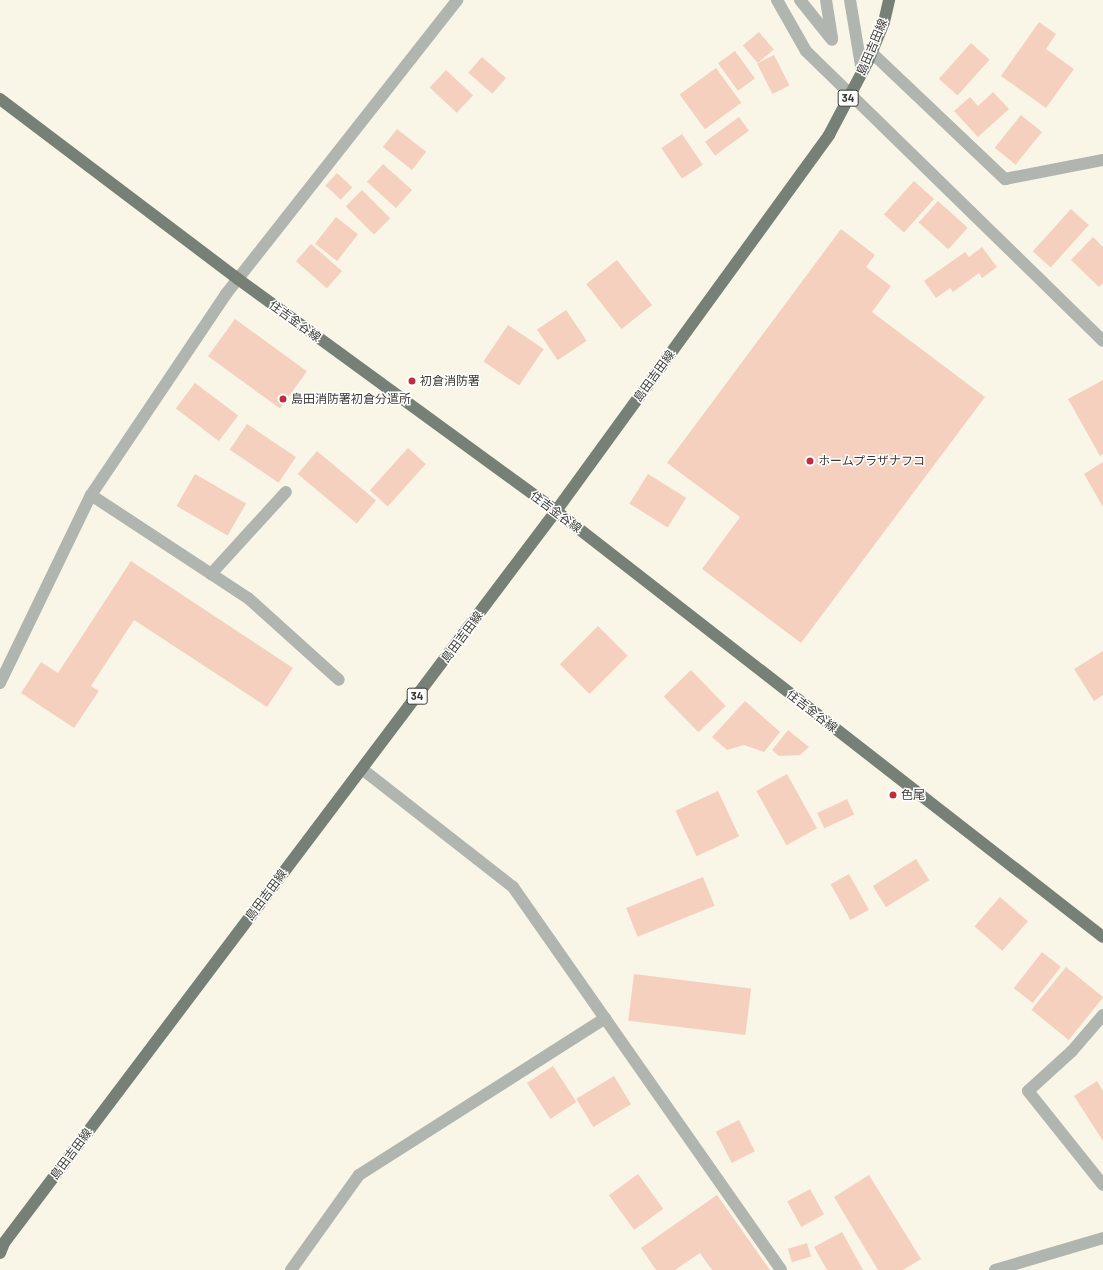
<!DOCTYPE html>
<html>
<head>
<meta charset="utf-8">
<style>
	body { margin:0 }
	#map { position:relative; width:1103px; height:1270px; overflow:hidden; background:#f9f6e7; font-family:Barlow,"Noto Sans JP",sans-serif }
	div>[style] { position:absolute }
	.building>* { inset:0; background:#f6d0bf; transform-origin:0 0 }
	.minor>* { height:12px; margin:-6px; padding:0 6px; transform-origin:6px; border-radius:6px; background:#b0b5b0 }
	.major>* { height:12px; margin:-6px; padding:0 6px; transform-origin:6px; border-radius:6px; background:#768077 }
	.dots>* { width:11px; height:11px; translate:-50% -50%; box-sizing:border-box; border:2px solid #fff; border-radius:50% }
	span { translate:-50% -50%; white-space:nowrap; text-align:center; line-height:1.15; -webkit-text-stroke:3px #fff; paint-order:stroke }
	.shield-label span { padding:1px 3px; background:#fff; border:1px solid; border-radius:3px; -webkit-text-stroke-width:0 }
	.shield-label { font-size:11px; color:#3b3a34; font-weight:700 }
	.street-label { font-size:12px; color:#3b3a34 }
	.poi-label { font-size:12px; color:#3b3a34 }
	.left { translate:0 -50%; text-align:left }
</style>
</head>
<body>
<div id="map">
	<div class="building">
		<div style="clip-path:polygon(1039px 22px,1056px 34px,1046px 49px,1074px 69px,1046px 108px,1001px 76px)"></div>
		<div style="left:759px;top:32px;width:23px;height:21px;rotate:50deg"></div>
		<div style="left:971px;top:43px;width:25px;height:48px;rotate:42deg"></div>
		<div style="left:735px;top:51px;width:34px;height:21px;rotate:54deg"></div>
		<div style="left:774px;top:55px;width:34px;height:19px;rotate:63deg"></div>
		<div style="left:482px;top:57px;width:32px;height:21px;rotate:41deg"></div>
		<div style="left:716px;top:68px;width:43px;height:45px;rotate:54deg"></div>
		<div style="left:446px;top:70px;width:37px;height:24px;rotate:43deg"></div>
		<div style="clip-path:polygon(993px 92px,1009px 109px,978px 137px,954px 111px,970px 97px,978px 106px)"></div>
		<div style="left:1021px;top:115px;width:27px;height:42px;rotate:39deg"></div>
		<div style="left:739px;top:117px;width:17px;height:42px;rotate:54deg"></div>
		<div style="left:397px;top:129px;width:37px;height:23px;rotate:38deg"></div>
		<div style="left:682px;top:134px;width:37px;height:25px;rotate:56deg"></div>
		<div style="left:383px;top:164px;width:39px;height:24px;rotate:42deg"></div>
		<div style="left:337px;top:173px;width:21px;height:17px;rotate:43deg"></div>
		<div style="left:914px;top:181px;width:27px;height:45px;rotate:42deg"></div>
		<div style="left:362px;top:190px;width:40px;height:23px;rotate:45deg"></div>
		<div style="left:938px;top:201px;width:40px;height:29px;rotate:42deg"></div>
		<div style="left:1071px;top:209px;width:24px;height:57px;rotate:42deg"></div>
		<div style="left:336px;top:217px;width:28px;height:34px;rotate:38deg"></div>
		<div style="clip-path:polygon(841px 229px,875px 255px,866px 267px,891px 286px,872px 312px,985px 397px,801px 643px,702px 569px,740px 517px,667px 463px)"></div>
		<div style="clip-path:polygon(1093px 237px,1103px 247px,1103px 283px,1099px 287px,1071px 260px)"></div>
		<div style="left:311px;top:244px;width:41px;height:23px;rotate:41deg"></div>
		<div style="clip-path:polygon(982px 247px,997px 267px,982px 278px,979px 273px,953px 292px,950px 288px,936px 298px,924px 281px,965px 252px,969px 257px)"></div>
		<div style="left:617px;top:260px;width:57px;height:39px;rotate:52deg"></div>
		<div style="left:566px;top:310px;width:37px;height:35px;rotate:56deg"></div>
		<div style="left:235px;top:319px;width:89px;height:46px;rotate:36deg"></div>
		<div style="left:508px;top:325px;width:43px;height:44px;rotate:34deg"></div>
		<div style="clip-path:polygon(1103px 380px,1103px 454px,1100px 456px,1068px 399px)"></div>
		<div style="left:195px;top:383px;width:54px;height:32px;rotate:37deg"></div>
		<div style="left:247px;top:424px;width:59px;height:31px;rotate:34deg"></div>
		<div style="left:408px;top:448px;width:24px;height:57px;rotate:42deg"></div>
		<div style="left:317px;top:451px;width:77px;height:30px;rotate:40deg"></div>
		<div style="clip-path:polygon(1103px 462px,1103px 507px,1084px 474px)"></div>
		<div style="left:195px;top:474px;width:59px;height:37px;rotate:30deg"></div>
		<div style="left:648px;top:474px;width:45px;height:35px;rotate:32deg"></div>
		<div style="clip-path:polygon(131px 561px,293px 668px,267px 707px,134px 620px,91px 686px,99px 691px,74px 728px,21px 693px,41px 662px,58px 673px)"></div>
		<div style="left:598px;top:626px;width:42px;height:54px;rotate:45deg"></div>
		<div style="clip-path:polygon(1103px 651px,1103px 695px,1094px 701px,1074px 669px)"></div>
		<div style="left:691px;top:670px;width:50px;height:38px;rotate:46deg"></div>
		<div style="clip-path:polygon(745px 701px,780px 732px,764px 752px,744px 745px,727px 750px,712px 737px)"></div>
		<div style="clip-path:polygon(788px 730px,809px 747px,800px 755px,779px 756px,772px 750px)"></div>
		<div style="left:787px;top:774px;width:62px;height:35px;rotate:61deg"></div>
		<div style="left:718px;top:791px;width:50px;height:47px;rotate:65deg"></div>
		<div style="left:847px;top:799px;width:17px;height:33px;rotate:65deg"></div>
		<div style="left:916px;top:859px;width:25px;height:51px;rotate:58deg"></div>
		<div style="left:849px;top:874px;width:41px;height:21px;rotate:61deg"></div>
		<div style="left:703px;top:877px;width:31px;height:83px;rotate:68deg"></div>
		<div style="left:1000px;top:897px;width:37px;height:39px;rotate:41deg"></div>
		<div style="left:1042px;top:952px;width:24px;height:46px;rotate:38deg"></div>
		<div style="left:1066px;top:967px;width:48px;height:55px;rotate:39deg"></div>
		<div style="left:634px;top:974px;width:118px;height:47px;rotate:7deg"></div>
		<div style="left:553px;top:1066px;width:43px;height:31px;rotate:57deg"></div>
		<div style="left:614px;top:1076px;width:33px;height:44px;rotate:59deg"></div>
		<div style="clip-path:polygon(1097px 1081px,1103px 1091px,1103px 1141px,1074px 1096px)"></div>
		<div style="left:739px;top:1120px;width:35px;height:26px;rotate:63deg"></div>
		<div style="left:638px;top:1174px;width:43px;height:36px;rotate:54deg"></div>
		<div style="clip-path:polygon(869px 1175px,921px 1259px,903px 1270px,878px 1270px,834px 1197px)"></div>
		<div style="left:810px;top:1189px;width:29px;height:26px;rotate:61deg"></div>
		<div style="clip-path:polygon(717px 1195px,770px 1270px,712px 1270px,700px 1253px,675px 1270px,656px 1270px,641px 1248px)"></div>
		<div style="clip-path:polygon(842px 1232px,863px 1270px,827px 1270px,814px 1247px)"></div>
		<div style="left:807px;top:1243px;width:14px;height:20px;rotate:73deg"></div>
	</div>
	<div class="minor">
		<div style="left:777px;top:0;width:59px;rotate:60.4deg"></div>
		<div style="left:806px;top:51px;width:415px;rotate:44.3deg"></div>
		<div style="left:800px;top:0;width:51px;rotate:51.3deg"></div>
		<div style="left:826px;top:0;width:39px;rotate:81deg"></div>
		<div style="left:850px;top:0;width:73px;rotate:80.5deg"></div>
		<div style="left:871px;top:52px;width:185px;rotate:43.5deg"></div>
		<div style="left:1005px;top:179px;width:100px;rotate:-11deg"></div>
		<div style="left:91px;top:495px;width:188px;rotate:33.3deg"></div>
		<div style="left:248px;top:598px;width:122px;rotate:42deg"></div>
		<div style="left:211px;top:574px;width:111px;rotate:-47.6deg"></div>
		<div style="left:0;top:683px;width:209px;rotate:-64.2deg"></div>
		<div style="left:91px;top:495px;width:242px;rotate:-56.1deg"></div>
		<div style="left:226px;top:294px;width:374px;rotate:-51.8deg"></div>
		<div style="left:362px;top:769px;width:192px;rotate:38deg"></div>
		<div style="left:513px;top:887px;width:467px;rotate:55deg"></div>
		<div style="left:1103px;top:1015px;width:48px;rotate:130.7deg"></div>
		<div style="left:1072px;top:1051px;width:59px;rotate:137.7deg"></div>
		<div style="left:1028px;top:1091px;width:120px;rotate:51.4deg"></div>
		<div style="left:291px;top:1270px;width:117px;rotate:-54.4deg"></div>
		<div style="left:359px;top:1175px;width:292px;rotate:-32.5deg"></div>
		<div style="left:995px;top:1270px;width:113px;rotate:-16.5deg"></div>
	</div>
	<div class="major">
		<div style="left:0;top:99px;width:298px;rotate:37.1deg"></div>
		<div style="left:238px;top:279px;width:394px;rotate:36.1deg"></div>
		<div style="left:556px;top:511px;width:693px;rotate:37.91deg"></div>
		<div style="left:0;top:1253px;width:11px;rotate:-68deg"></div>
		<div style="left:4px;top:1243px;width:917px;rotate:-52.98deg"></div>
		<div style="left:556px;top:511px;width:465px;rotate:-54deg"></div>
		<div style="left:829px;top:135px;width:84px;rotate:-62.2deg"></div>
		<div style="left:868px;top:61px;width:42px;rotate:-67.7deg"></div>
		<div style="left:884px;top:22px;width:23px;rotate:-77deg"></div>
	</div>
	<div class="dots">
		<div style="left:412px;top:381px;background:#bf2e3e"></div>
		<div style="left:283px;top:399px;background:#bf2e3e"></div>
		<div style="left:810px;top:461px;background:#bf2e3e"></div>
		<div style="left:893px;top:795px;background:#bf2e3e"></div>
	</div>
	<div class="shield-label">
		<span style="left:848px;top:98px">34</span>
		<span style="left:417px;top:696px">34</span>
	</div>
	<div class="street-label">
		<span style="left:872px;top:47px;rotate:-67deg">島田吉田線</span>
		<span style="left:295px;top:321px;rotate:36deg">住吉金谷線</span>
		<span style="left:654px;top:376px;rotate:-54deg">島田吉田線</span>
		<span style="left:556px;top:512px;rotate:37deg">住吉金谷線</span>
		<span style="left:462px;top:637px;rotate:-53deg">島田吉田線</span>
		<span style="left:812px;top:711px;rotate:38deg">住吉金谷線</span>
		<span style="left:266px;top:895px;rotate:-53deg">島田吉田線</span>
		<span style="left:71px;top:1154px;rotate:-53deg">島田吉田線</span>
	</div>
	<div class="poi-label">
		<span class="left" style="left:420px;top:381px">初倉消防署</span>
		<span class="left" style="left:291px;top:399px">島田消防署初倉分遣所</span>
		<span class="left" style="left:818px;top:461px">ホームプラザナフコ</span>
		<span class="left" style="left:901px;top:795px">色尾</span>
	</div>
</div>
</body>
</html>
